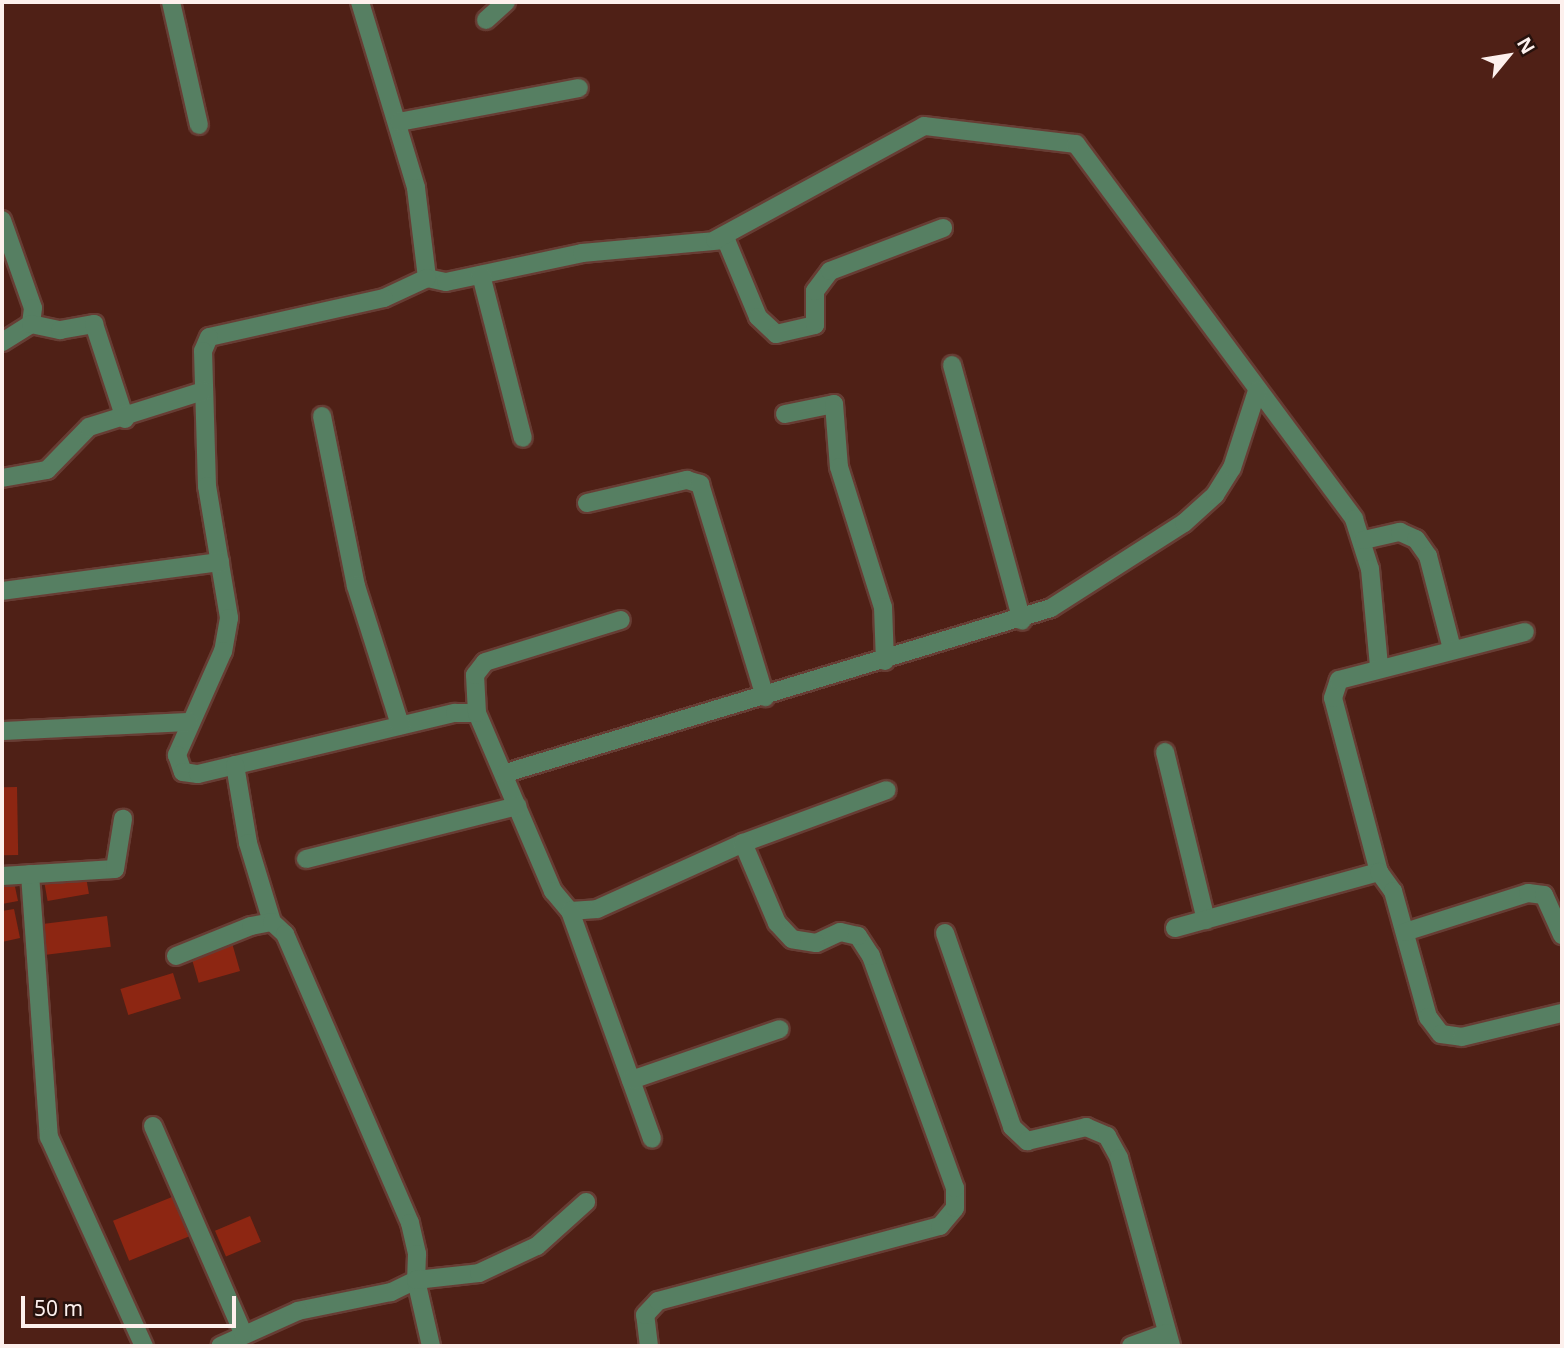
<!DOCTYPE html>
<html>
<head>
<meta charset="utf-8">
<style>
	body { margin:0 }
	#map { position:relative; width:1564px; height:1348px; overflow:hidden; background:#4f2016; font-family:"Noto Sans",sans-serif }
	div>[style] { position:absolute }
	.building>* { inset:0; background:#8d2612; transform-origin:0 0 }
	.roads { filter:drop-shadow(2px 0 #673d34) drop-shadow(-2px 0 #673d34) drop-shadow(0 2px #673d34) drop-shadow(0 -2px #673d34) }
	.minor>* { height:18px; margin:-9px; padding:0 9px; transform-origin:9px; border-radius:9px; background:#567f62 }
	span { translate:-50% -50%; white-space:nowrap; text-align:center; line-height:1.15; -webkit-text-stroke:5px #27120d; paint-order:stroke }
	.frame { position:absolute; inset:0; border:4px solid #fdf0ed; pointer-events:none }
	.north { position:absolute; left:1473px; top:21px; width:70px; height:70px; -webkit-text-stroke:5px #27120d; paint-order:stroke; rotate:60deg; font-size:19px; font-weight:700; line-height:28px; text-align:center; color:#fdf0ed }
	.north::after { content:''; display:block; margin:auto; width:24px; height:32px; background:#fdf0ed; clip-path:polygon(50% 0,100% 100%,50% 72%,0 100%) }
	.scale { position:absolute; left:21px; top:1296px; width:215px; height:32px; box-sizing:border-box; border:4px solid #fdf0ed; border-top:0; padding-left:9px; font-size:21px; line-height:24px; white-space:nowrap; color:#fdf0ed; -webkit-text-stroke:5px #27120d; paint-order:stroke }
</style>
</head>
<body>
<div id="map">
	<div class="building">
		<div style="left:17px;top:787px;width:68px;height:15px;rotate:89deg"></div>
		<div style="left:86px;top:877px;width:17px;height:42px;rotate:80deg"></div>
		<div style="clip-path:polygon(14px 882px,18px 901px,2px 904px,2px 884px)"></div>
		<div style="clip-path:polygon(14px 909px,20px 938px,2px 942px,2px 911px)"></div>
		<div style="left:107px;top:916px;width:31px;height:67px;rotate:83deg"></div>
		<div style="left:232px;top:943px;width:29px;height:43px;rotate:74deg"></div>
		<div style="left:173px;top:973px;width:27px;height:55px;rotate:73deg"></div>
		<div style="left:177px;top:1195px;width:43px;height:69px;rotate:68deg"></div>
		<div style="left:250px;top:1216px;width:28px;height:38px;rotate:67deg"></div>
	</div>
	<div class="roads">
		<div class="minor">
			<div style="left:171px;top:2px;width:126px;rotate:77.2deg"></div>
			<div style="left:360px;top:2px;width:194px;rotate:73.2deg"></div>
			<div style="left:416px;top:188px;width:91px;rotate:83deg"></div>
			<div style="left:427px;top:278px;width:19px;rotate:12deg"></div>
			<div style="left:446px;top:282px;width:139px;rotate:-12deg"></div>
			<div style="left:582px;top:253px;width:145px;rotate:-5.2deg"></div>
			<div style="left:726px;top:240px;width:83px;rotate:67.4deg"></div>
			<div style="left:758px;top:317px;width:25px;rotate:43deg"></div>
			<div style="left:776px;top:334px;width:40px;rotate:-13deg"></div>
			<div style="left:815px;top:325px;width:34px;rotate:-90deg"></div>
			<div style="left:815px;top:291px;width:25px;rotate:-53deg"></div>
			<div style="left:830px;top:271px;width:121px;rotate:-20.8deg"></div>
			<div style="left:486px;top:20px;width:27px;rotate:-42deg"></div>
			<div style="left:399px;top:122px;width:183px;rotate:-10.7deg"></div>
			<div style="left:2px;top:220px;width:93px;rotate:70.6deg"></div>
			<div style="left:33px;top:308px;width:16px;rotate:97deg"></div>
			<div style="left:31px;top:324px;width:34px;rotate:148deg"></div>
			<div style="left:715px;top:240px;width:238px;rotate:-28.6deg"></div>
			<div style="left:924px;top:126px;width:153px;rotate:6.8deg"></div>
			<div style="left:1076px;top:144px;width:467px;rotate:53.4deg"></div>
			<div style="left:1354px;top:519px;width:52px;rotate:72.3deg"></div>
			<div style="left:1370px;top:569px;width:97px;rotate:84.7deg"></div>
			<div style="left:481px;top:275px;width:168px;rotate:75.6deg"></div>
			<div style="left:427px;top:278px;width:47px;rotate:155.1deg"></div>
			<div style="left:384px;top:298px;width:179px;rotate:167.4deg"></div>
			<div style="left:209px;top:337px;width:15px;rotate:113deg"></div>
			<div style="left:203px;top:351px;width:135px;rotate:88.3deg"></div>
			<div style="left:207px;top:486px;width:134px;rotate:80.5deg"></div>
			<div style="left:229px;top:618px;width:34px;rotate:100deg"></div>
			<div style="left:223px;top:651px;width:114px;rotate:113.9deg"></div>
			<div style="left:177px;top:755px;width:18px;rotate:71deg"></div>
			<div style="left:183px;top:772px;width:15px;rotate:8deg"></div>
			<div style="left:198px;top:774px;width:264px;rotate:-13.4deg"></div>
			<div style="left:455px;top:713px;width:22px"></div>
			<div style="left:477px;top:713px;width:194px;rotate:66.9deg"></div>
			<div style="left:553px;top:891px;width:26px;rotate:50deg"></div>
			<div style="left:570px;top:911px;width:27px;rotate:-4deg"></div>
			<div style="left:597px;top:909px;width:160px;rotate:-24.3deg"></div>
			<div style="left:743px;top:843px;width:153px;rotate:-20.2deg"></div>
			<div style="left:31px;top:324px;width:30px;rotate:12deg"></div>
			<div style="left:60px;top:330px;width:35px;rotate:-10deg"></div>
			<div style="left:94px;top:324px;width:100px;rotate:71.9deg"></div>
			<div style="left:952px;top:365px;width:265px;rotate:74.7deg"></div>
			<div style="left:785px;top:414px;width:50px;rotate:-11.5deg"></div>
			<div style="left:834px;top:404px;width:63px;rotate:85.5deg"></div>
			<div style="left:839px;top:467px;width:147px;rotate:72.6deg"></div>
			<div style="left:883px;top:607px;width:54px;rotate:87.9deg"></div>
			<div style="left:322px;top:416px;width:173px;rotate:78.7deg"></div>
			<div style="left:356px;top:586px;width:146px;rotate:72.4deg"></div>
			<div style="left:2px;top:478px;width:46px;rotate:-10.1deg"></div>
			<div style="left:47px;top:470px;width:60px;rotate:-45.7deg"></div>
			<div style="left:89px;top:427px;width:120px;rotate:-17.5deg"></div>
			<div style="left:587px;top:503px;width:103px;rotate:-13deg"></div>
			<div style="left:687px;top:480px;width:14px;rotate:17deg"></div>
			<div style="left:700px;top:484px;width:223px;rotate:73deg"></div>
			<div style="left:1364px;top:540px;width:37px;rotate:-13deg"></div>
			<div style="left:1400px;top:532px;width:17px;rotate:24deg"></div>
			<div style="left:1416px;top:539px;width:21px;rotate:55deg"></div>
			<div style="left:1428px;top:556px;width:96px;rotate:75.5deg"></div>
			<div style="left:2px;top:591px;width:220px;rotate:-7.6deg"></div>
			<div style="left:477px;top:713px;width:38px;rotate:-93deg"></div>
			<div style="left:475px;top:675px;width:16px;rotate:-52deg"></div>
			<div style="left:485px;top:662px;width:142px;rotate:-17.2deg"></div>
			<div style="left:2px;top:731px;width:187px;rotate:-2.8deg"></div>
			<div style="left:1165px;top:752px;width:173px;rotate:76.3deg"></div>
			<div style="left:235px;top:765px;width:79px;rotate:80.5deg"></div>
			<div style="left:248px;top:843px;width:83px;rotate:73.1deg"></div>
			<div style="left:506px;top:773px;width:569px;rotate:-16.84deg"></div>
			<div style="left:1051px;top:608px;width:158px;rotate:-32.6deg"></div>
			<div style="left:1184px;top:523px;width:42px;rotate:-42.1deg"></div>
			<div style="left:1215px;top:495px;width:32px;rotate:-58deg"></div>
			<div style="left:1232px;top:468px;width:81px;rotate:-72deg"></div>
			<div style="left:306px;top:859px;width:218px;rotate:-14.1deg"></div>
			<div style="left:1379px;top:872px;width:180px;rotate:-104.8deg"></div>
			<div style="left:1333px;top:698px;width:19px;rotate:-72deg"></div>
			<div style="left:1339px;top:680px;width:192px;rotate:-14.5deg"></div>
			<div style="left:30px;top:874px;width:264px;rotate:85.9deg"></div>
			<div style="left:49px;top:1137px;width:230px;rotate:65.6deg"></div>
			<div style="left:2px;top:876px;width:113px;rotate:-3.5deg"></div>
			<div style="left:115px;top:869px;width:51px;rotate:-80.9deg"></div>
			<div style="left:570px;top:911px;width:242px;rotate:70.2deg"></div>
			<div style="left:1175px;top:928px;width:212px;rotate:-15.4deg"></div>
			<div style="left:1379px;top:872px;width:24px;rotate:54deg"></div>
			<div style="left:1393px;top:891px;width:131px;rotate:74.5deg"></div>
			<div style="left:1428px;top:1017px;width:21px;rotate:53deg"></div>
			<div style="left:1441px;top:1034px;width:21px;rotate:8deg"></div>
			<div style="left:1462px;top:1037px;width:103px;rotate:-13.5deg"></div>
			<div style="left:1405px;top:932px;width:129px;rotate:-17.6deg"></div>
			<div style="left:1528px;top:893px;width:16px;rotate:7deg"></div>
			<div style="left:1544px;top:895px;width:44px;rotate:65.8deg"></div>
			<div style="left:945px;top:933px;width:205px;rotate:70.9deg"></div>
			<div style="left:1012px;top:1127px;width:21px;rotate:43deg"></div>
			<div style="left:1027px;top:1141px;width:61px;rotate:-13.3deg"></div>
			<div style="left:1086px;top:1127px;width:23px;rotate:23deg"></div>
			<div style="left:1107px;top:1136px;width:25px;rotate:61deg"></div>
			<div style="left:1119px;top:1158px;width:195px;rotate:74.5deg"></div>
			<div style="left:176px;top:956px;width:81px;rotate:-21.8deg"></div>
			<div style="left:251px;top:926px;width:21px;rotate:-11deg"></div>
			<div style="left:272px;top:922px;width:18px;rotate:43deg"></div>
			<div style="left:285px;top:934px;width:315px;rotate:66.6deg"></div>
			<div style="left:410px;top:1223px;width:32px;rotate:77deg"></div>
			<div style="left:417px;top:1254px;width:26px;rotate:92deg"></div>
			<div style="left:416px;top:1280px;width:28px;rotate:154deg"></div>
			<div style="left:391px;top:1292px;width:95px;rotate:168.5deg"></div>
			<div style="left:298px;top:1311px;width:85px;rotate:155.8deg"></div>
			<div style="left:631px;top:1080px;width:157px;rotate:-18.9deg"></div>
			<div style="left:153px;top:1126px;width:226px;rotate:66.5deg"></div>
			<div style="left:431px;top:1346px;width:68px;rotate:-102.8deg"></div>
			<div style="left:416px;top:1280px;width:63px;rotate:-6.3deg"></div>
			<div style="left:479px;top:1273px;width:64px;rotate:-25deg"></div>
			<div style="left:537px;top:1246px;width:66px;rotate:-41.9deg"></div>
			<div style="left:649px;top:1346px;width:31px;rotate:-97deg"></div>
			<div style="left:645px;top:1315px;width:19px;rotate:-47deg"></div>
			<div style="left:658px;top:1301px;width:292px;rotate:-14.9deg"></div>
			<div style="left:940px;top:1226px;width:23px;rotate:-50deg"></div>
			<div style="left:955px;top:1208px;width:20px;rotate:-90deg"></div>
			<div style="left:955px;top:1188px;width:247px;rotate:-109.9deg"></div>
			<div style="left:871px;top:956px;width:24px;rotate:-123deg"></div>
			<div style="left:858px;top:936px;width:18px;rotate:-167deg"></div>
			<div style="left:840px;top:932px;width:26px;rotate:155deg"></div>
			<div style="left:816px;top:943px;width:24px;rotate:-171deg"></div>
			<div style="left:792px;top:939px;width:22px;rotate:-133deg"></div>
			<div style="left:777px;top:923px;width:87px;rotate:-113deg"></div>
			<div style="left:1131px;top:1346px;width:38px;rotate:-20deg"></div>
		</div>
	</div>
	<div class="frame"></div>
	<div class="north">N</div>
	<div class="scale">50 m</div>
</div>
</body>
</html>
